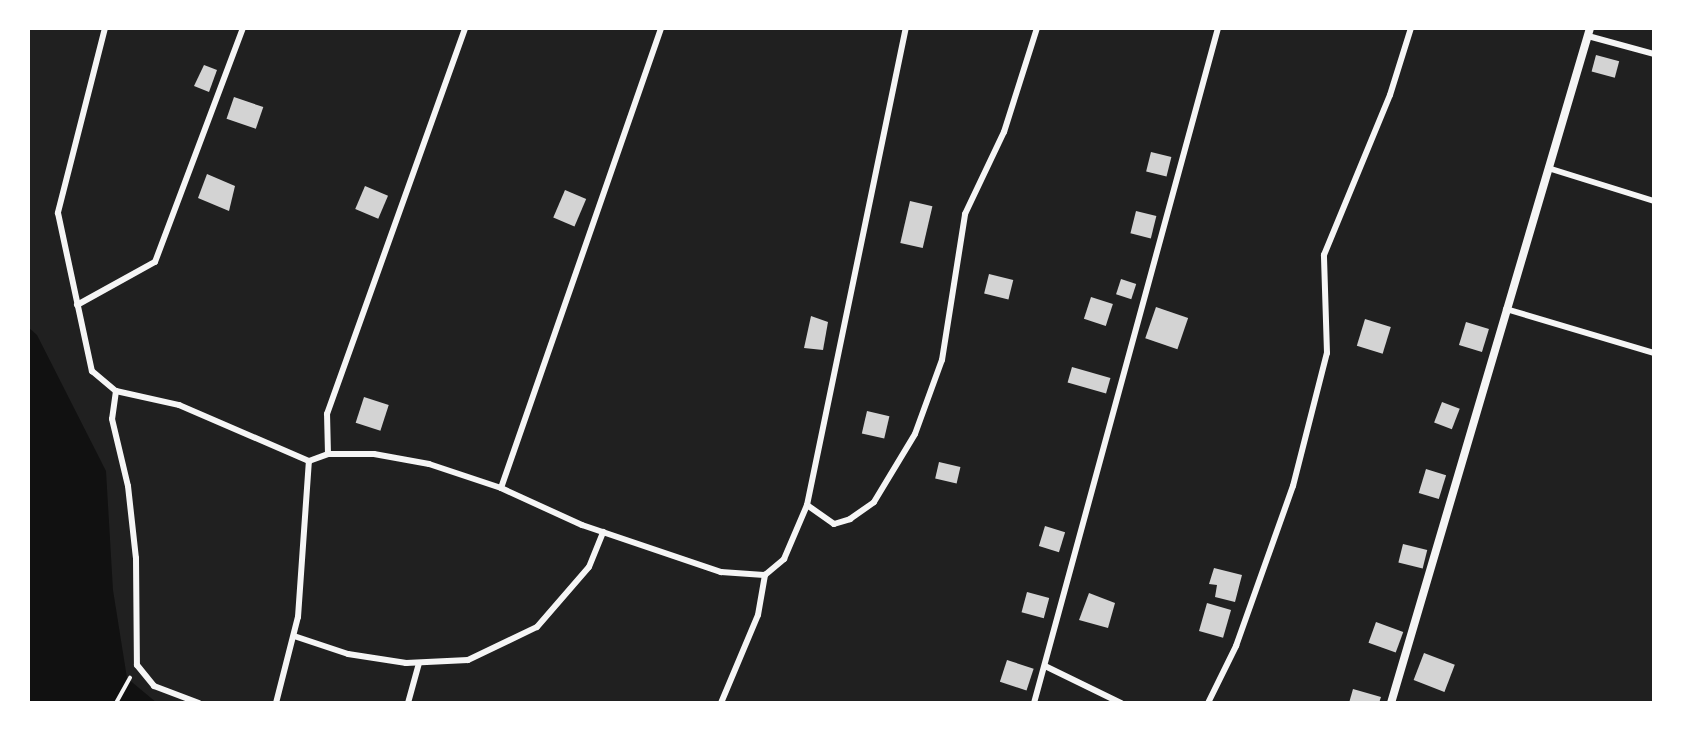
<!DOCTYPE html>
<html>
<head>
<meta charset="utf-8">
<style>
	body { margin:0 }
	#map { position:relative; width:1682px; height:731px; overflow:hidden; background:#111; font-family:Montserrat,sans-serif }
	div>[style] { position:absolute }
	.green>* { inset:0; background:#202020 }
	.building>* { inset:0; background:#d3d3d3; transform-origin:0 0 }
	.path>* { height:4px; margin:-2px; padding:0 2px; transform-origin:2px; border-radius:2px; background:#f5f5f5 }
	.service>* { height:6px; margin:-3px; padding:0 3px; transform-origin:3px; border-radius:3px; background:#f5f5f5 }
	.minor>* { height:8px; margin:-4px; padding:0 4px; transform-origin:4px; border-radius:4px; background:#f5f5f5 }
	span { translate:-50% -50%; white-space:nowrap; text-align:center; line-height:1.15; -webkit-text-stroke:8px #fff; paint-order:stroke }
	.frame { position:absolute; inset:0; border:30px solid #fff; pointer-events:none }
</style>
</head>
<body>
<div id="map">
	<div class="green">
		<div style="clip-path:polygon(28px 28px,1654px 28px,1654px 703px,157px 703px,127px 678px,113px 590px,106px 471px,37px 335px,28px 327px)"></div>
	</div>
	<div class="building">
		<div style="left:1596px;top:55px;width:24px;height:17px;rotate:15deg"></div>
		<div style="clip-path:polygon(204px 65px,217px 70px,209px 92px,194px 86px)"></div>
		<div style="left:234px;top:97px;width:31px;height:23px;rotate:19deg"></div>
		<div style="left:1151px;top:152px;width:21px;height:20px;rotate:14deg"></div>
		<div style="clip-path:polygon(207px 174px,235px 186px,229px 211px,198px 198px)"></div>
		<div style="left:365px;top:186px;width:25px;height:25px;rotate:23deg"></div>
		<div style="left:565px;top:190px;width:23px;height:30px;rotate:23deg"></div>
		<div style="left:910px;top:201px;width:23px;height:43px;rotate:13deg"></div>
		<div style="left:1136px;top:211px;width:21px;height:23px;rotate:14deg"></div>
		<div style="left:989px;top:274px;width:25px;height:20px;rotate:14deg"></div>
		<div style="left:1121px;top:279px;width:16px;height:16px;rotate:18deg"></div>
		<div style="left:1091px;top:297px;width:23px;height:23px;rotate:18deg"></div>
		<div style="left:1156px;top:307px;width:34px;height:33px;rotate:19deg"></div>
		<div style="clip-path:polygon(811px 316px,828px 322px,823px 350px,804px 348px)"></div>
		<div style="left:1365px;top:319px;width:27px;height:28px;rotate:17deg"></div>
		<div style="left:1466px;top:322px;width:24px;height:24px;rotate:17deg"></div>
		<div style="left:1072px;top:367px;width:40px;height:16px;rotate:16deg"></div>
		<div style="left:364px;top:397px;width:26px;height:27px;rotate:18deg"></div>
		<div style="left:1442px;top:402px;width:19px;height:22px;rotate:21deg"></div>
		<div style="left:867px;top:411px;width:23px;height:23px;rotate:13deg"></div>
		<div style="left:939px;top:462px;width:22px;height:17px;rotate:13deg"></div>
		<div style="left:1426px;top:469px;width:21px;height:25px;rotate:17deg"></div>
		<div style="left:1045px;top:526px;width:21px;height:21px;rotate:17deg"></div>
		<div style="left:1403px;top:544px;width:25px;height:19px;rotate:14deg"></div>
		<div style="clip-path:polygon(1214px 568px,1242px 575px,1235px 602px,1215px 597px,1217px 585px,1209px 584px)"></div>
		<div style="left:1027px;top:592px;width:23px;height:21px;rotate:15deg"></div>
		<div style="clip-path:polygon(1089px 593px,1115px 603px,1108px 628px,1079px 620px)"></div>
		<div style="left:1207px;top:603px;width:25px;height:29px;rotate:16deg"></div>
		<div style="left:1376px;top:622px;width:29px;height:22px;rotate:20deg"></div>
		<div style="left:1424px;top:653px;width:33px;height:29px;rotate:21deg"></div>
		<div style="left:1007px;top:660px;width:28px;height:23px;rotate:18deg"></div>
		<div style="clip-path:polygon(1353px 689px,1381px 697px,1379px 703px,1349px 703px)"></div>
	</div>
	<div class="path">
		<div style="left:116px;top:703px;width:29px;rotate:-61deg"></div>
	</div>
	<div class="service">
		<div style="left:105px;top:28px;width:191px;rotate:104.3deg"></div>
		<div style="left:58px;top:213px;width:162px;rotate:77.9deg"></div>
		<div style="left:92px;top:371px;width:31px;rotate:40deg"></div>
		<div style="left:116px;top:391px;width:65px;rotate:12.5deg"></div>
		<div style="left:179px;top:405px;width:142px;rotate:23.3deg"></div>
		<div style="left:309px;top:461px;width:20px;rotate:-20deg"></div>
		<div style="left:328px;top:454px;width:40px;rotate:-91.4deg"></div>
		<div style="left:327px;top:414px;width:410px;rotate:-70.3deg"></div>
		<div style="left:1588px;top:36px;width:68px;rotate:15.3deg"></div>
		<div style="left:1548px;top:168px;width:111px;rotate:17.3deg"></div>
		<div style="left:77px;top:305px;width:89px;rotate:-28.9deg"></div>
		<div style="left:155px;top:262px;width:250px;rotate:-69.4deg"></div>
		<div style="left:1506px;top:309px;width:154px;rotate:16.6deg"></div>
		<div style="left:116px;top:391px;width:28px;rotate:98deg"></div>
		<div style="left:112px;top:419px;width:69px;rotate:76.6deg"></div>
		<div style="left:128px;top:486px;width:72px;rotate:83.7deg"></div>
		<div style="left:136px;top:558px;width:107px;rotate:89.5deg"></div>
		<div style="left:137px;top:665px;width:27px;rotate:51deg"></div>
		<div style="left:154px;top:686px;width:48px;rotate:20.7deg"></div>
		<div style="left:328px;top:454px;width:46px"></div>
		<div style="left:374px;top:454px;width:56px;rotate:10.3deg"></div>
		<div style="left:429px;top:464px;width:76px;rotate:18.4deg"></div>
		<div style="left:501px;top:488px;width:487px;rotate:-70.8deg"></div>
		<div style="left:501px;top:488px;width:89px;rotate:24.6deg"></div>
		<div style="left:582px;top:525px;width:147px;rotate:18.7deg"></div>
		<div style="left:721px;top:572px;width:44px;rotate:3.9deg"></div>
		<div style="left:765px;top:575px;width:25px;rotate:-40deg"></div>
		<div style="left:784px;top:559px;width:59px;rotate:-66.9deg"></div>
		<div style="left:807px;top:505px;width:487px;rotate:-78.3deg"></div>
		<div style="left:807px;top:505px;width:33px;rotate:35deg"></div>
		<div style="left:834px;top:524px;width:17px;rotate:-17deg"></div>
		<div style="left:850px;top:519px;width:29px;rotate:-35deg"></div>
		<div style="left:874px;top:502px;width:79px;rotate:-58.9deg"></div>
		<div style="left:915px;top:434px;width:79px;rotate:-70deg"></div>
		<div style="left:942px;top:360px;width:148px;rotate:-81deg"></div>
		<div style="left:965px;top:214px;width:91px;rotate:-64.6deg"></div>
		<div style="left:1004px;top:132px;width:109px;rotate:-72.4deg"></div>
		<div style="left:294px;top:636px;width:57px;rotate:18.4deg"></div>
		<div style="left:348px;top:654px;width:59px;rotate:8.8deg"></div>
		<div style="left:406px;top:663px;width:62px;rotate:-2.8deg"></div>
		<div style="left:468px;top:660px;width:76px;rotate:-25.6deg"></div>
		<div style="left:537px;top:627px;width:79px;rotate:-49.1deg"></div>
		<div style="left:589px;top:567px;width:38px;rotate:-68deg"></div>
		<div style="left:1045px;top:666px;width:85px;rotate:26deg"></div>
		<div style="left:276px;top:703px;width:89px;rotate:-75.7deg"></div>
		<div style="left:298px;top:617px;width:156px;rotate:-86deg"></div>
		<div style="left:408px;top:703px;width:41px;rotate:-74.6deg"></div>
		<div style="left:721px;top:703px;width:95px;rotate:-67.2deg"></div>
		<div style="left:758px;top:615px;width:41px;rotate:-80.1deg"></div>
		<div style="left:1034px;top:703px;width:700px;rotate:-74.75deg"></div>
		<div style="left:1208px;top:703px;width:64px;rotate:-63.8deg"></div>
		<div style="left:1236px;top:646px;width:170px;rotate:-70.4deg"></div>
		<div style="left:1293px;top:486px;width:137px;rotate:-75.7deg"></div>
		<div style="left:1327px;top:353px;width:98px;rotate:-91.8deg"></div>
		<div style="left:1324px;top:255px;width:173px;rotate:-67.6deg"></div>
		<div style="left:1390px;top:95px;width:70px;rotate:-72.6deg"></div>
	</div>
	<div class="minor">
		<div style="left:1391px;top:703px;width:704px;rotate:-73.57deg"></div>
	</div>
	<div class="frame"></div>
</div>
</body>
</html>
